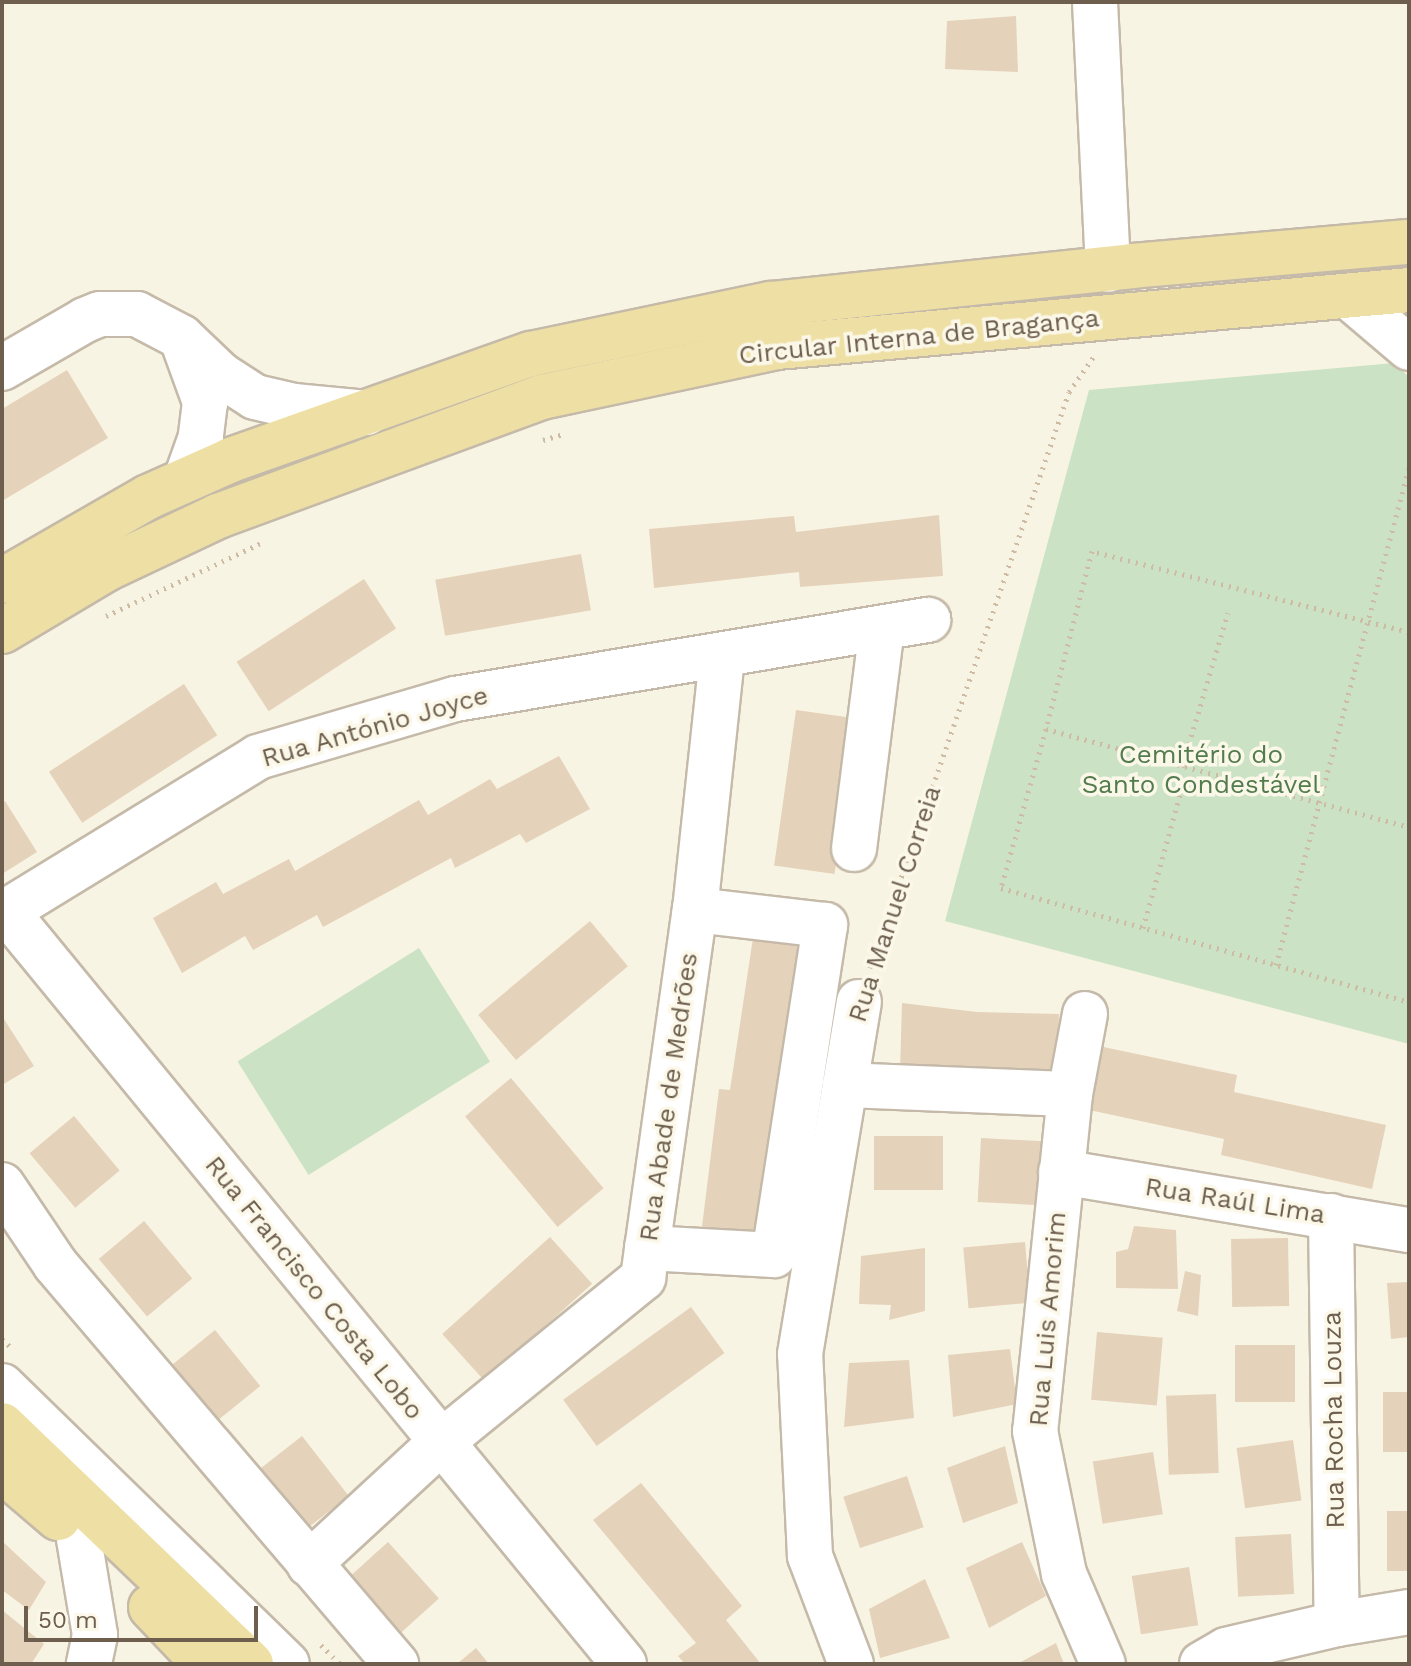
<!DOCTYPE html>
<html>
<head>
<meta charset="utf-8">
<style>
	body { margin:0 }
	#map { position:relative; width:1411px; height:1666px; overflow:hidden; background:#f8f4e3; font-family:"Work Sans",sans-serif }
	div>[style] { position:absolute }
	.green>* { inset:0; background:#cbe3c4; transform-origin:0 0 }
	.building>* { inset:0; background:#e5d2ba; transform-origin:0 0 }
	.path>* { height:5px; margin-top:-2.5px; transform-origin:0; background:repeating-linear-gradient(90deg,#cebba3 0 2px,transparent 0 8px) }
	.roads { filter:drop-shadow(2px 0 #c5baa9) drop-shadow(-2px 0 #c5baa9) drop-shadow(0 2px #c5baa9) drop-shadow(0 -2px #c5baa9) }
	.minor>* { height:44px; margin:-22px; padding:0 22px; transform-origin:22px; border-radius:22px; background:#fff }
	.major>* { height:44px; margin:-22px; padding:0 22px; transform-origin:22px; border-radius:22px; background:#eee0a4 }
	span { translate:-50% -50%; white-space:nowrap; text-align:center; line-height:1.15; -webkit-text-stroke:7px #fcf8e9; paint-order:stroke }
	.street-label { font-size:26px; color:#6d5e4d }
	.park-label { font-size:26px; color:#527c4d }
	.frame { position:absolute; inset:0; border:4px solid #6d5e4d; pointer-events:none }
	.scale { position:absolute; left:24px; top:1606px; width:234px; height:36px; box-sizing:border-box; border:4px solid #6d5e4d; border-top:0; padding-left:10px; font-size:24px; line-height:28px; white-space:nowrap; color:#6d5e4d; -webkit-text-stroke:6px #fcf8e9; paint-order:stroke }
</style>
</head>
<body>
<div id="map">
	<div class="green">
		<div style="clip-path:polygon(1394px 363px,1409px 377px,1409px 1044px,945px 921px,1089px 390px)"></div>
		<div style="left:419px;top:948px;width:134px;height:214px;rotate:58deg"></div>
	</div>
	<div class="building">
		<div style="clip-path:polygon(1016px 16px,1018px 72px,945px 69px,947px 21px)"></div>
		<div style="clip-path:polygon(67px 370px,108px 438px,2px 501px,2px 409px)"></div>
		<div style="clip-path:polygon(939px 515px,943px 576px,800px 587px,799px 572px,654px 588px,649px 529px,794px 516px,796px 532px)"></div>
		<div style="left:581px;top:554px;width:57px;height:148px;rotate:80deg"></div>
		<div style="left:364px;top:579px;width:59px;height:152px;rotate:57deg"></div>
		<div style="left:184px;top:684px;width:61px;height:161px;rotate:57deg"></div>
		<div style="left:796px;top:710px;width:61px;height:157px;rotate:8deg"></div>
		<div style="clip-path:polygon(559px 756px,590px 809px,526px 843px,520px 834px,455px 868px,451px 858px,323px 927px,317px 915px,253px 950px,245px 936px,182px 973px,153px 918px,216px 882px,223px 894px,289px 859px,295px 871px,419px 800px,428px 815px,490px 779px,497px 789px)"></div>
		<div style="clip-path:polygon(5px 801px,37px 852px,2px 874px,2px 803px)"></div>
		<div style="left:590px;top:921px;width:59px;height:146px;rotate:50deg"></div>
		<div style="clip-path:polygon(753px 938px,809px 943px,758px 1249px,700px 1243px,719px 1089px,730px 1090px)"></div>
		<div style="clip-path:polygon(902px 1003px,977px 1012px,1059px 1014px,1056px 1080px,900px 1072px)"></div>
		<div style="clip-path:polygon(2px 1016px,34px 1066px,2px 1085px)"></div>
		<div style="clip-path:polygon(1094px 1045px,1237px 1075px,1234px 1092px,1386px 1125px,1372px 1189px,1221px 1155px,1224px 1139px,1080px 1108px)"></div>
		<div style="left:511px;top:1078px;width:144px;height:60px;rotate:50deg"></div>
		<div style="left:74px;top:1116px;width:71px;height:58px;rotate:50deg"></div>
		<div style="left:874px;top:1136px;width:69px;height:54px"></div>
		<div style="left:981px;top:1138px;width:63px;height:64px;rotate:3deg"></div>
		<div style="left:144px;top:1221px;width:75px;height:59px;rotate:50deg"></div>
		<div style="clip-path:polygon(1134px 1226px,1176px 1230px,1178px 1289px,1116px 1288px,1116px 1252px,1128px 1249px)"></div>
		<div style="left:550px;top:1237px;width:63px;height:145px;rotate:48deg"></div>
		<div style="left:1288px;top:1238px;width:68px;height:57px;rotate:89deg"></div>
		<div style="left:1025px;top:1242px;width:61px;height:62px;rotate:85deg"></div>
		<div style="clip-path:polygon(925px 1248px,925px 1311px,889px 1320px,891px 1305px,859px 1304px,861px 1256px)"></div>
		<div style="clip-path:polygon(1185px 1271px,1201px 1275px,1198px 1316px,1177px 1311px)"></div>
		<div style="clip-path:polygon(1409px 1282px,1409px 1337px,1391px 1339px,1387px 1283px)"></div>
		<div style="left:691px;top:1307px;width:57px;height:158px;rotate:54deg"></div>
		<div style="left:215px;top:1330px;width:72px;height:59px;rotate:51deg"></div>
		<div style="left:1097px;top:1332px;width:66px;height:68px;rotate:5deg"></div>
		<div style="left:1235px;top:1345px;width:60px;height:57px"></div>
		<div style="clip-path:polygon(1010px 1349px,1017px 1404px,953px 1417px,948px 1355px)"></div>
		<div style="clip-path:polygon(909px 1360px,914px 1418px,844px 1427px,849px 1363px)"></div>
		<div style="left:1409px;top:1392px;width:60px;height:26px;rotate:90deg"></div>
		<div style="left:1216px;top:1394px;width:79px;height:50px;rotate:88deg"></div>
		<div style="left:302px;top:1436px;width:76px;height:58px;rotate:52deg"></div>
		<div style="left:1293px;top:1440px;width:61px;height:57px;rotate:82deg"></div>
		<div style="clip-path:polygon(1005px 1446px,1018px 1503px,963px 1523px,947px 1468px)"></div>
		<div style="left:1153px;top:1452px;width:63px;height:61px;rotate:81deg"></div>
		<div style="left:907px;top:1476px;width:54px;height:67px;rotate:72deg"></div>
		<div style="clip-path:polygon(641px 1483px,742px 1606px,726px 1620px,761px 1664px,685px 1664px,678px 1656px,696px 1643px,593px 1520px)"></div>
		<div style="left:1387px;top:1511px;width:22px;height:60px"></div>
		<div style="left:1291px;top:1534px;width:60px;height:56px;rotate:87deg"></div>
		<div style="clip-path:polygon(2px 1541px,46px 1582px,29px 1610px,2px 1590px)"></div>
		<div style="left:388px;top:1542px;width:76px;height:60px;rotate:48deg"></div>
		<div style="clip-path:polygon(1022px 1542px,1046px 1596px,989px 1628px,966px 1568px)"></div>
		<div style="left:1189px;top:1567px;width:59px;height:58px;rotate:81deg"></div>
		<div style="clip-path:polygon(925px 1579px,950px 1638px,880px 1658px,869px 1609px)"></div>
		<div style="clip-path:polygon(2px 1610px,44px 1644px,31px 1664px,2px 1664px)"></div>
		<div style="clip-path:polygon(1056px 1643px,1064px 1664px,1017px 1664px)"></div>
		<div style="clip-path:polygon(476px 1648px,489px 1664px,457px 1664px)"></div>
	</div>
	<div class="path">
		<div style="left:543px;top:440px;width:22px;rotate:-16deg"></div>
		<div style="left:106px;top:616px;width:174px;rotate:-25.2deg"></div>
		<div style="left:1409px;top:632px;width:327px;rotate:-165.7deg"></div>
		<div style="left:1092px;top:551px;width:184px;rotate:104.5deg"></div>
		<div style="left:1046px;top:729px;width:376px;rotate:15.1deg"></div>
		<div style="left:1046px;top:729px;width:165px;rotate:105.8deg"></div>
		<div style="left:1001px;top:888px;width:424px;rotate:15.6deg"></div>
		<div style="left:1182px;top:767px;width:161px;rotate:-73.4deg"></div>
		<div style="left:1143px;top:928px;width:138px;rotate:-74.5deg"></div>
		<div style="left:1276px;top:965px;width:514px;rotate:-75.02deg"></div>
		<div style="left:870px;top:968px;width:609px;rotate:-70.94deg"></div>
		<div style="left:1069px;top:392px;width:44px;rotate:-55.2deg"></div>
		<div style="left:2px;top:1339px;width:16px;rotate:43deg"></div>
		<div style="left:321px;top:1645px;width:27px;rotate:45deg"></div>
	</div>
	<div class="roads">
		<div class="minor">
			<div style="left:1095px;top:2px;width:268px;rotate:87.2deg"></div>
			<div style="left:1348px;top:296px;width:80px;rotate:40.4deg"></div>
			<div style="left:185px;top:347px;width:59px;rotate:70deg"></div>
			<div style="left:205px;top:402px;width:35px;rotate:97deg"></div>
			<div style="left:201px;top:437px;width:45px;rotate:109.7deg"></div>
			<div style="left:2px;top:368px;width:96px;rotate:-30deg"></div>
			<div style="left:85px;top:320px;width:16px;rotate:-22deg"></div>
			<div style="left:100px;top:314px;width:37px"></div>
			<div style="left:137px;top:314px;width:50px;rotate:27.6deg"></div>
			<div style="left:181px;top:337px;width:55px;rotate:43.5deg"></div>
			<div style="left:221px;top:375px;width:40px;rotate:32.9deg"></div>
			<div style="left:255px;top:397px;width:40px;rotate:13deg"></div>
			<div style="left:294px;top:406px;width:73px;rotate:5.5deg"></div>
			<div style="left:854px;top:849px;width:223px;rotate:-82.8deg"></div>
			<div style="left:6px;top:911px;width:974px;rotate:50.62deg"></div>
			<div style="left:2px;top:914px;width:300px;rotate:-31.5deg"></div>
			<div style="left:258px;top:757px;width:205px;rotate:-16.4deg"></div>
			<div style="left:455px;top:699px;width:480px;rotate:-9.5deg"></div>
			<div style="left:1085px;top:1014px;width:81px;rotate:100.6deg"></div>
			<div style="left:1070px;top:1094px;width:339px;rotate:95.9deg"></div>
			<div style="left:1035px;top:1431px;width:146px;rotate:78.5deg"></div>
			<div style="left:1064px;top:1574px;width:98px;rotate:66.6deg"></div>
			<div style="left:845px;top:1085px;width:225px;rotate:2.3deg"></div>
			<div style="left:1061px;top:1172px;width:353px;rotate:9.5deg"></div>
			<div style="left:2px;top:1185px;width:95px;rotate:56.1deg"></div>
			<div style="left:55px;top:1264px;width:526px;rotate:49.55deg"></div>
			<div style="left:1331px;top:1216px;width:408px;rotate:89.2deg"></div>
			<div style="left:647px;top:1248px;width:127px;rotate:3.2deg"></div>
			<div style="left:774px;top:1255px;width:334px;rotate:-81.2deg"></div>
			<div style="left:825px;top:925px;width:131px;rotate:-173.4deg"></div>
			<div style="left:2px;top:1386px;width:398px;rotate:44.3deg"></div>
			<div style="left:79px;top:1539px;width:97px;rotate:80.5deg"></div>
			<div style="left:95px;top:1635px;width:30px;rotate:102deg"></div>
			<div style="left:309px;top:1564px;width:178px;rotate:-42.7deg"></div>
			<div style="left:440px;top:1443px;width:262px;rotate:-39.1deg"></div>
			<div style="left:643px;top:1278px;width:372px;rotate:-82deg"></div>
			<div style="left:695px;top:910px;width:254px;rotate:-83.9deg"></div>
			<div style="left:851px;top:1664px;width:116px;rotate:-110.8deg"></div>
			<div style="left:810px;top:1556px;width:202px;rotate:-92.8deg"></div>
			<div style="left:800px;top:1354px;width:357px;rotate:-80.5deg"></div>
			<div style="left:1202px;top:1664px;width:28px;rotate:-30deg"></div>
			<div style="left:1226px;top:1650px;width:114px;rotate:-13.2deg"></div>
			<div style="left:1337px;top:1624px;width:73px;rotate:-9.5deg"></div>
		</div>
		<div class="major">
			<div style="left:2px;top:581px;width:168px;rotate:-29.9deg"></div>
			<div style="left:148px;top:497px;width:91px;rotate:-24deg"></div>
			<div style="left:231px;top:460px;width:318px;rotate:-19.5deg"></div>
			<div style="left:531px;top:354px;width:245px;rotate:-11.8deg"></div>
			<div style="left:771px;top:304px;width:363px;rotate:-6deg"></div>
			<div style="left:1132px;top:266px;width:278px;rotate:-5deg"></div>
			<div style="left:2px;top:631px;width:121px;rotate:-30.8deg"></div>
			<div style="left:106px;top:569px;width:124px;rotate:-25.3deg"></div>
			<div style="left:218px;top:516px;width:345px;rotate:-20.2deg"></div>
			<div style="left:542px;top:397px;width:240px;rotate:-12deg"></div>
			<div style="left:777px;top:347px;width:635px;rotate:-5.15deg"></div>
			<div style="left:2px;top:1425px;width:345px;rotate:43.8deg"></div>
			<div style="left:2px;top:1470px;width:74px;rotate:40.6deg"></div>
			<div style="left:151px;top:1607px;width:79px;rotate:46.5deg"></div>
		</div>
	</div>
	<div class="street-label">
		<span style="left:919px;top:337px;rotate:-6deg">Circular Interna de Bragança</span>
		<span style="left:375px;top:727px;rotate:-16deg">Rua António Joyce</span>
		<span style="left:895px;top:904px;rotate:-72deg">Rua Manuel Correia</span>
		<span style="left:669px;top:1097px;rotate:-82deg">Rua Abade de Medrões</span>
		<span style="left:1235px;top:1201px;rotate:9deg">Rua Raúl Lima</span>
		<span style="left:314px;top:1288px;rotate:51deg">Rua Francisco Costa Lobo</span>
		<span style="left:1048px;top:1319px;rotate:-85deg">Rua Luis Amorim</span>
		<span style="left:1334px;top:1420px;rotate:-91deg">Rua Rocha Louza</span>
	</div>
	<div class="park-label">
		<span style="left:1201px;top:770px">Cemitério do<br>Santo Condestável</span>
	</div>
	<div class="frame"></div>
	<div class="scale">50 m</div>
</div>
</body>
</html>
